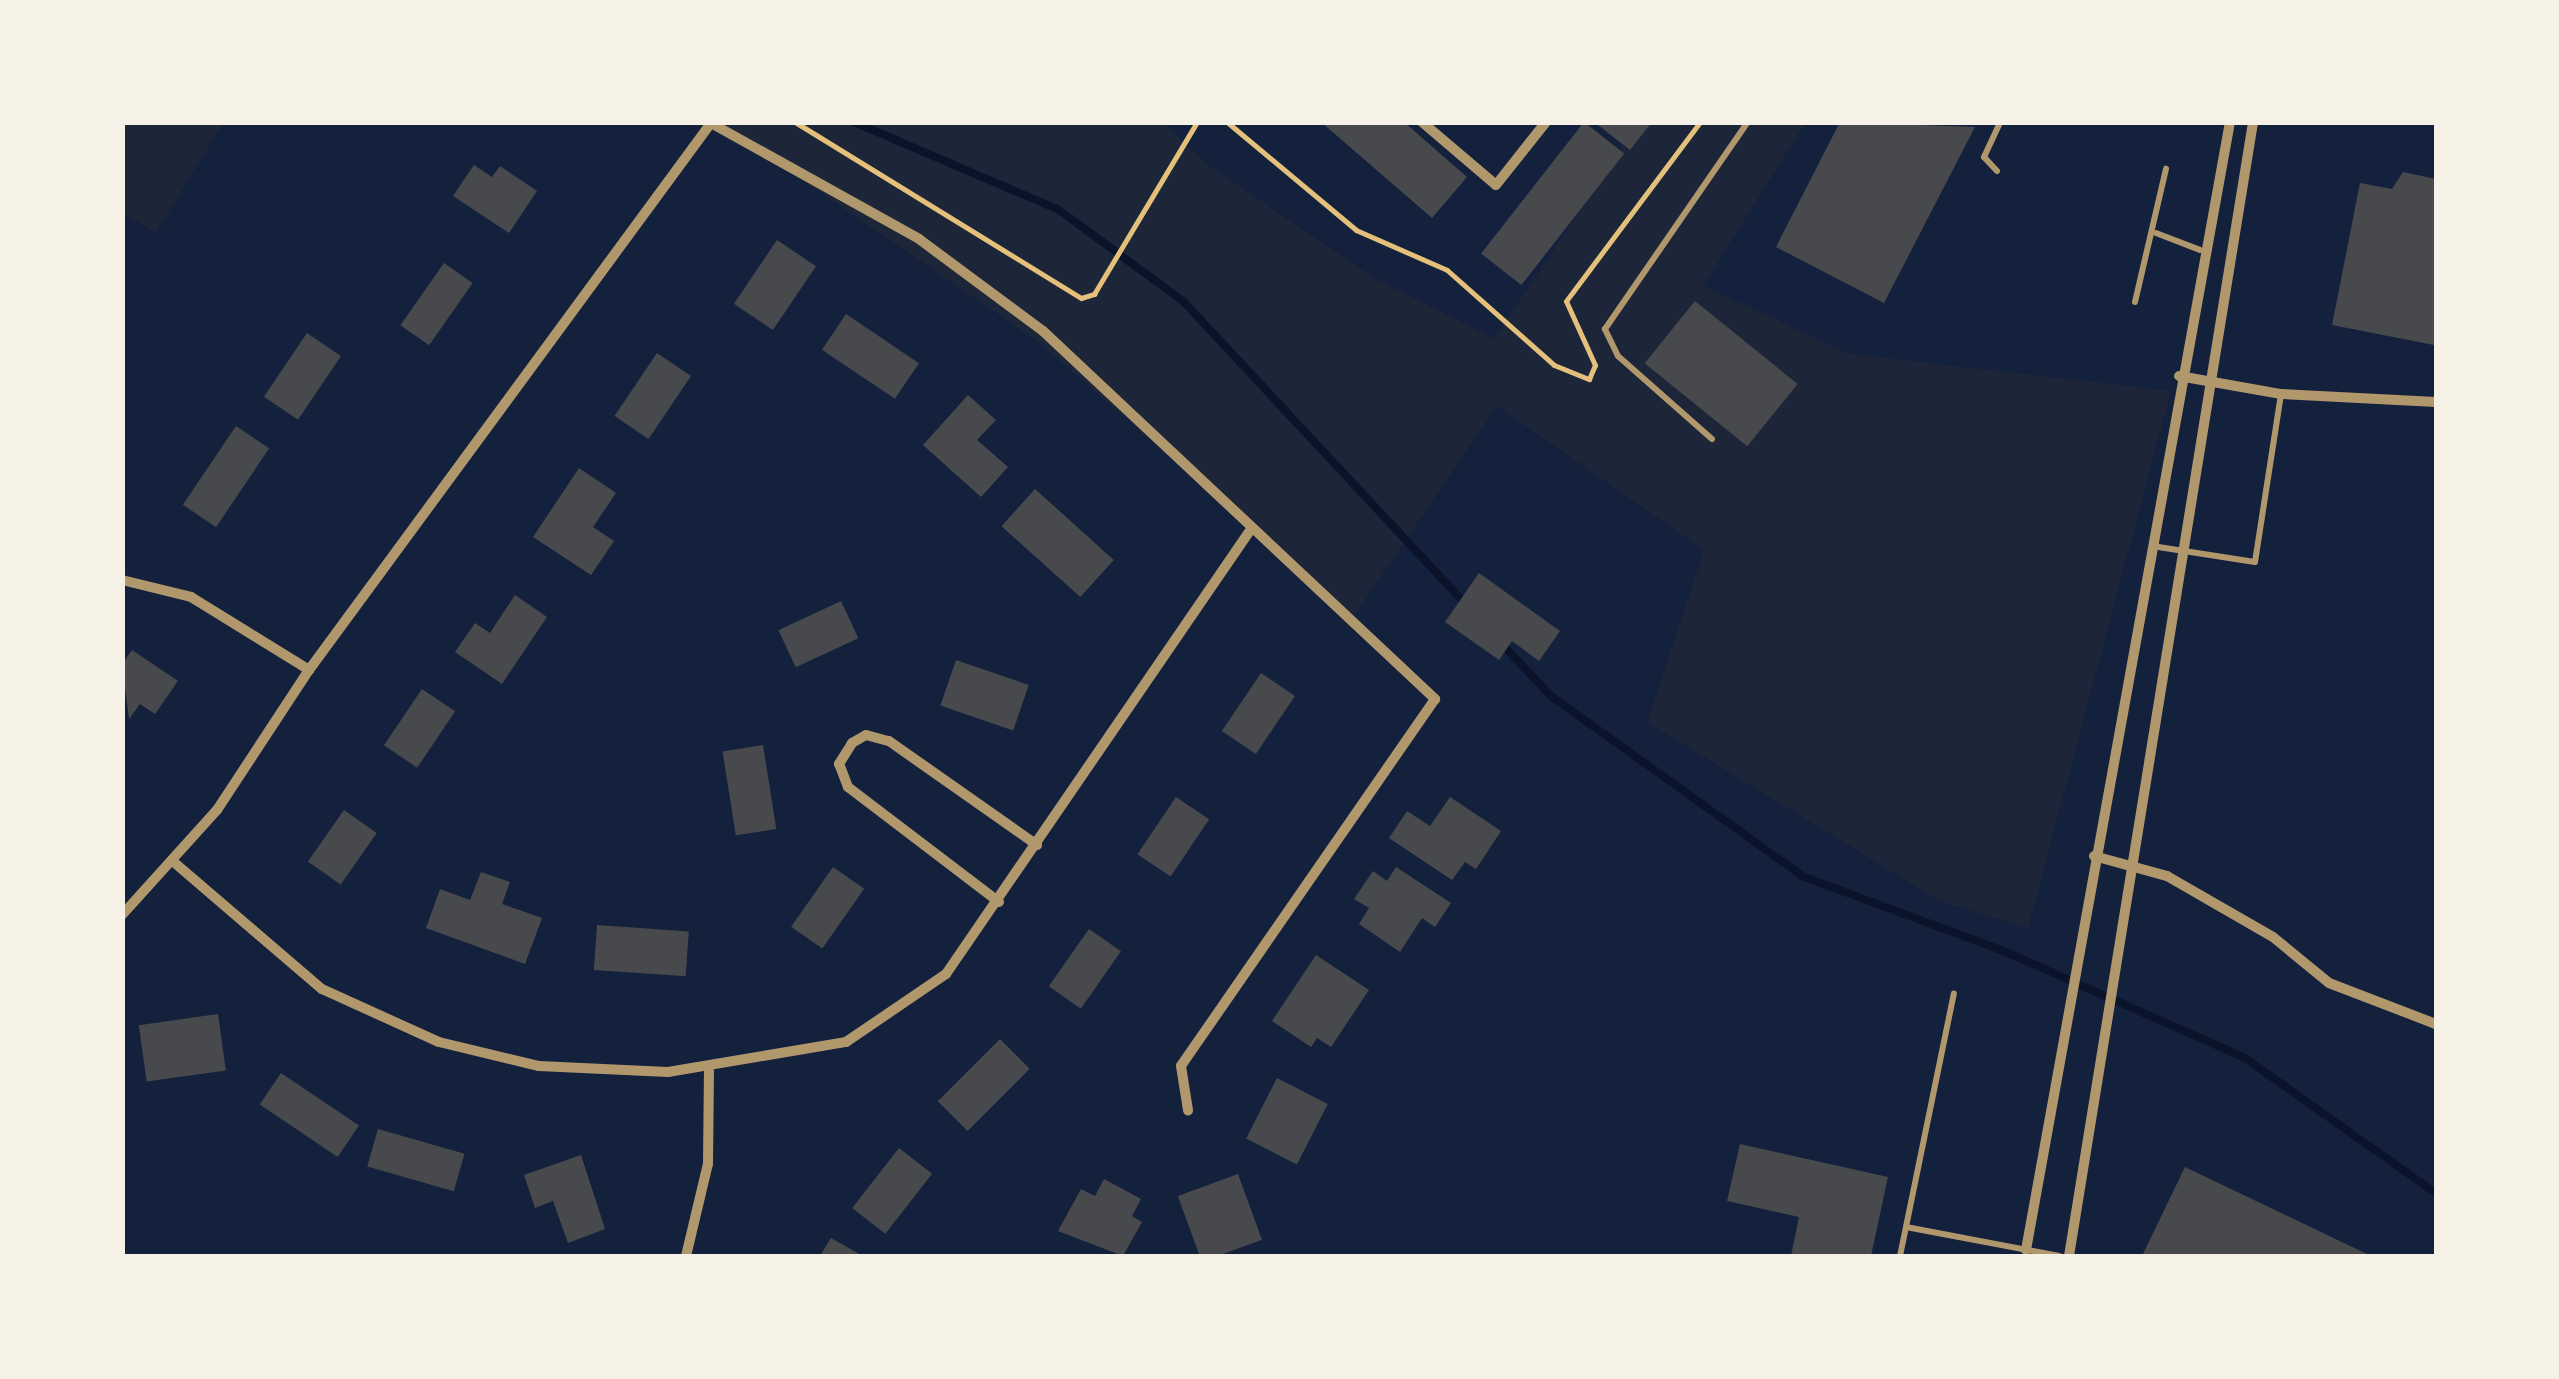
<!DOCTYPE html>
<html>
<head>
<meta charset="utf-8">
<style>
	body { margin:0 }
	#map { position:relative; width:2559px; height:1379px; overflow:hidden; background:#14213d; font-family:"PT Sans Narrow",sans-serif }
	div>[style] { position:absolute }
	.green>* { inset:0; background:#1d2539 }
	.stream>* { height:8px; margin:-4px; padding:0 4px; transform-origin:4px; border-radius:4px; background:#0b132b }
	.building>* { inset:0; background:#48494c; transform-origin:0 0 }
	.path>* { height:5px; margin:-2.5px; padding:0 2.5px; transform-origin:2.5px; border-radius:2.5px; background:#e5c07b }
	.service>* { height:6px; margin:-3px; padding:0 3px; transform-origin:3px; border-radius:3px; background:#b1986c }
	.minor>* { height:10px; margin:-5px; padding:0 5px; transform-origin:5px; border-radius:5px; background:#b1986c }
	span { translate:-50% -50%; white-space:nowrap; text-align:center; line-height:1.15; -webkit-text-stroke:10px #f6f1e7; paint-order:stroke }
	.frame { position:absolute; inset:0; border:125px solid #f6f1e7; pointer-events:none }
</style>
</head>
<body>
<div id="map">
	<div class="green">
		<div style="clip-path:polygon(717px 122px,1164px 123px,1205px 163px,1371px 276px,1494px 339px,1639px 123px,1805px 123px,1703px 286px,1850px 354px,2171px 391px,2028px 928px,1940px 901px,1647px 722px,1704px 550px,1497px 406px,1353px 617px,1036px 340px)"></div>
		<div style="clip-path:polygon(122px 123px,223px 123px,156px 233px,123px 213px)"></div>
	</div>
	<div class="stream">
		<div style="left:854px;top:122px;width:223px;rotate:23.2deg"></div>
		<div style="left:1059px;top:210px;width:154px;rotate:36.3deg"></div>
		<div style="left:1183px;top:301px;width:413px;rotate:47deg"></div>
		<div style="left:1501px;top:643px;width:73px;rotate:46.7deg"></div>
		<div style="left:1551px;top:696px;width:309px;rotate:35.6deg"></div>
		<div style="left:1802px;top:876px;width:218px;rotate:20.4deg"></div>
		<div style="left:2006px;top:952px;width:261px;rotate:23.9deg"></div>
		<div style="left:2245px;top:1058px;width:234px;rotate:35.3deg"></div>
	</div>
	<div class="building">
		<div style="clip-path:polygon(1321px 122px,1404px 122px,1467px 177px,1432px 218px)"></div>
		<div style="left:1584px;top:122px;width:51px;height:167px;rotate:38deg"></div>
		<div style="clip-path:polygon(1594px 122px,1652px 122px,1630px 150px)"></div>
		<div style="clip-path:polygon(1840px 122px,1975px 127px,1884px 303px,1776px 247px)"></div>
		<div style="clip-path:polygon(474px 165px,492px 177px,500px 166px,537px 191px,509px 233px,453px 196px)"></div>
		<div style="clip-path:polygon(2403px 172px,2436px 179px,2434px 345px,2332px 325px,2360px 183px,2392px 189px)"></div>
		<div style="left:777px;top:240px;width:47px;height:77px;rotate:34deg"></div>
		<div style="left:444px;top:263px;width:35px;height:76px;rotate:35deg"></div>
		<div style="left:1695px;top:301px;width:132px;height:80px;rotate:39deg"></div>
		<div style="left:846px;top:314px;width:88px;height:43px;rotate:34deg"></div>
		<div style="left:307px;top:333px;width:41px;height:77px;rotate:34deg"></div>
		<div style="left:657px;top:353px;width:41px;height:76px;rotate:34deg"></div>
		<div style="clip-path:polygon(968px 395px,996px 420px,977px 440px,1008px 467px,981px 497px,923px 445px)"></div>
		<div style="left:236px;top:426px;width:40px;height:95px;rotate:34deg"></div>
		<div style="clip-path:polygon(579px 468px,616px 493px,593px 527px,614px 541px,591px 575px,533px 537px)"></div>
		<div style="left:1035px;top:489px;width:106px;height:50px;rotate:42deg"></div>
		<div style="clip-path:polygon(1479px 573px,1560px 631px,1539px 661px,1512px 641px,1499px 660px,1445px 622px)"></div>
		<div style="clip-path:polygon(515px 595px,547px 617px,502px 684px,455px 652px,475px 623px,490px 633px)"></div>
		<div style="left:841px;top:601px;width:41px;height:69px;rotate:65deg"></div>
		<div style="clip-path:polygon(132px 650px,178px 681px,155px 714px,140px 704px,129px 719px,122px 664px)"></div>
		<div style="left:956px;top:660px;width:77px;height:48px;rotate:19deg"></div>
		<div style="left:1261px;top:673px;width:41px;height:70px;rotate:34deg"></div>
		<div style="left:422px;top:689px;width:40px;height:68px;rotate:34deg"></div>
		<div style="left:763px;top:745px;width:85px;height:41px;rotate:81deg"></div>
		<div style="left:1176px;top:797px;width:40px;height:69px;rotate:34deg"></div>
		<div style="clip-path:polygon(1450px 797px,1501px 831px,1476px 869px,1465px 862px,1452px 880px,1389px 838px,1407px 811px,1430px 826px)"></div>
		<div style="left:344px;top:810px;width:40px;height:63px;rotate:35deg"></div>
		<div style="left:833px;top:867px;width:38px;height:73px;rotate:35deg"></div>
		<div style="clip-path:polygon(1396px 867px,1451px 903px,1435px 927px,1422px 918px,1400px 952px,1359px 924px,1369px 908px,1354px 899px,1373px 871px,1387px 881px)"></div>
		<div style="clip-path:polygon(481px 872px,510px 882px,502px 904px,542px 918px,525px 964px,426px 928px,440px 889px,470px 900px)"></div>
		<div style="left:597px;top:925px;width:92px;height:45px;rotate:4deg"></div>
		<div style="left:1089px;top:929px;width:39px;height:70px;rotate:35deg"></div>
		<div style="clip-path:polygon(1316px 955px,1369px 990px,1331px 1047px,1317px 1038px,1311px 1047px,1272px 1021px)"></div>
		<div style="left:218px;top:1014px;width:57px;height:80px;rotate:82deg"></div>
		<div style="left:1000px;top:1039px;width:42px;height:88px;rotate:45deg"></div>
		<div style="left:281px;top:1073px;width:94px;height:38px;rotate:34deg"></div>
		<div style="left:1277px;top:1078px;width:57px;height:68px;rotate:27deg"></div>
		<div style="left:378px;top:1129px;width:90px;height:39px;rotate:16deg"></div>
		<div style="clip-path:polygon(1740px 1144px,1888px 1177px,1871px 1256px,1791px 1256px,1799px 1217px,1727px 1201px)"></div>
		<div style="left:899px;top:1148px;width:42px;height:76px;rotate:38deg"></div>
		<div style="clip-path:polygon(581px 1155px,605px 1229px,568px 1243px,553px 1201px,535px 1208px,524px 1175px)"></div>
		<div style="clip-path:polygon(2185px 1167px,2371px 1256px,2142px 1256px)"></div>
		<div style="left:1238px;top:1174px;width:70px;height:64px;rotate:70deg"></div>
		<div style="clip-path:polygon(1104px 1179px,1141px 1199px,1132px 1216px,1142px 1222px,1123px 1256px,1058px 1231px,1081px 1189px,1095px 1196px)"></div>
		<div style="clip-path:polygon(831px 1238px,863px 1256px,820px 1256px)"></div>
	</div>
	<div class="path">
		<div style="left:795px;top:122px;width:336px;rotate:31.6deg"></div>
		<div style="left:1081px;top:298px;width:14px;rotate:-17deg"></div>
		<div style="left:1094px;top:294px;width:200px;rotate:-59.1deg"></div>
		<div style="left:1227px;top:122px;width:168px;rotate:39.9deg"></div>
		<div style="left:1356px;top:230px;width:99px;rotate:23.7deg"></div>
		<div style="left:1447px;top:270px;width:143px;rotate:41.6deg"></div>
		<div style="left:1554px;top:365px;width:38px;rotate:22deg"></div>
		<div style="left:1589px;top:379px;width:15px;rotate:-67deg"></div>
		<div style="left:1595px;top:365px;width:70px;rotate:-114.4deg"></div>
		<div style="left:1566px;top:301px;width:224px;rotate:-53.2deg"></div>
	</div>
	<div class="service">
		<div style="left:1997px;top:171px;width:19px;rotate:-133deg"></div>
		<div style="left:1984px;top:157px;width:38px;rotate:-65deg"></div>
		<div style="left:2156px;top:233px;width:47px;rotate:21.1deg"></div>
		<div style="left:2135px;top:302px;width:137px;rotate:-76.9deg"></div>
		<div style="left:1712px;top:439px;width:125px;rotate:-138.6deg"></div>
		<div style="left:1618px;top:356px;width:30px;rotate:-116deg"></div>
		<div style="left:1605px;top:329px;width:252px;rotate:-55.4deg"></div>
		<div style="left:2152px;top:546px;width:104px;rotate:8.8deg"></div>
		<div style="left:2255px;top:562px;width:169px;rotate:-81.2deg"></div>
		<div style="left:1906px;top:1227px;width:156px;rotate:10.7deg"></div>
		<div style="left:1900px;top:1256px;width:268px;rotate:-78.4deg"></div>
	</div>
	<div class="minor">
		<div style="left:709px;top:122px;width:240px;rotate:29.1deg"></div>
		<div style="left:919px;top:239px;width:154px;rotate:36.6deg"></div>
		<div style="left:1043px;top:331px;width:538px;rotate:43.19deg"></div>
		<div style="left:1435px;top:699px;width:446px;rotate:124.7deg"></div>
		<div style="left:1181px;top:1066px;width:45px;rotate:81deg"></div>
		<div style="left:1422px;top:122px;width:97px;rotate:40.4deg"></div>
		<div style="left:1496px;top:185px;width:80px;rotate:-51.6deg"></div>
		<div style="left:2179px;top:376px;width:104px;rotate:10deg"></div>
		<div style="left:2281px;top:394px;width:155px;rotate:3deg"></div>
		<div style="left:122px;top:580px;width:71px;rotate:13.8deg"></div>
		<div style="left:191px;top:597px;width:139px;rotate:31.7deg"></div>
		<div style="left:2094px;top:856px;width:76px;rotate:15.3deg"></div>
		<div style="left:2167px;top:876px;width:122px;rotate:29.9deg"></div>
		<div style="left:2273px;top:937px;width:72px;rotate:39.4deg"></div>
		<div style="left:2329px;top:983px;width:115px;rotate:21deg"></div>
		<div style="left:176px;top:864px;width:192px;rotate:40.6deg"></div>
		<div style="left:322px;top:989px;width:128px;rotate:24.4deg"></div>
		<div style="left:439px;top:1042px;width:103px;rotate:13.5deg"></div>
		<div style="left:539px;top:1066px;width:129px;rotate:2.7deg"></div>
		<div style="left:668px;top:1072px;width:181px;rotate:-9.6deg"></div>
		<div style="left:846px;top:1042px;width:121px;rotate:-34.2deg"></div>
		<div style="left:946px;top:974px;width:536px;rotate:-55.57deg"></div>
		<div style="left:999px;top:902px;width:190px;rotate:-142.7deg"></div>
		<div style="left:848px;top:787px;width:25px;rotate:-111deg"></div>
		<div style="left:839px;top:764px;width:25px;rotate:-58deg"></div>
		<div style="left:852px;top:743px;width:16px;rotate:-30deg"></div>
		<div style="left:866px;top:735px;width:24px;rotate:15deg"></div>
		<div style="left:889px;top:741px;width:181px;rotate:35.1deg"></div>
		<div style="left:122px;top:915px;width:142px;rotate:-47.9deg"></div>
		<div style="left:217px;top:810px;width:168px;rotate:-56.7deg"></div>
		<div style="left:309px;top:670px;width:679px;rotate:-53.69deg"></div>
		<div style="left:2026px;top:1250px;width:1146px;rotate:-79.75deg"></div>
		<div style="left:686px;top:1256px;width:95px;rotate:-76.6deg"></div>
		<div style="left:708px;top:1164px;width:93px;rotate:-89.4deg"></div>
		<div style="left:2069px;top:1256px;width:1149px;rotate:-80.78deg"></div>
	</div>
	<div class="frame"></div>
</div>
</body>
</html>
